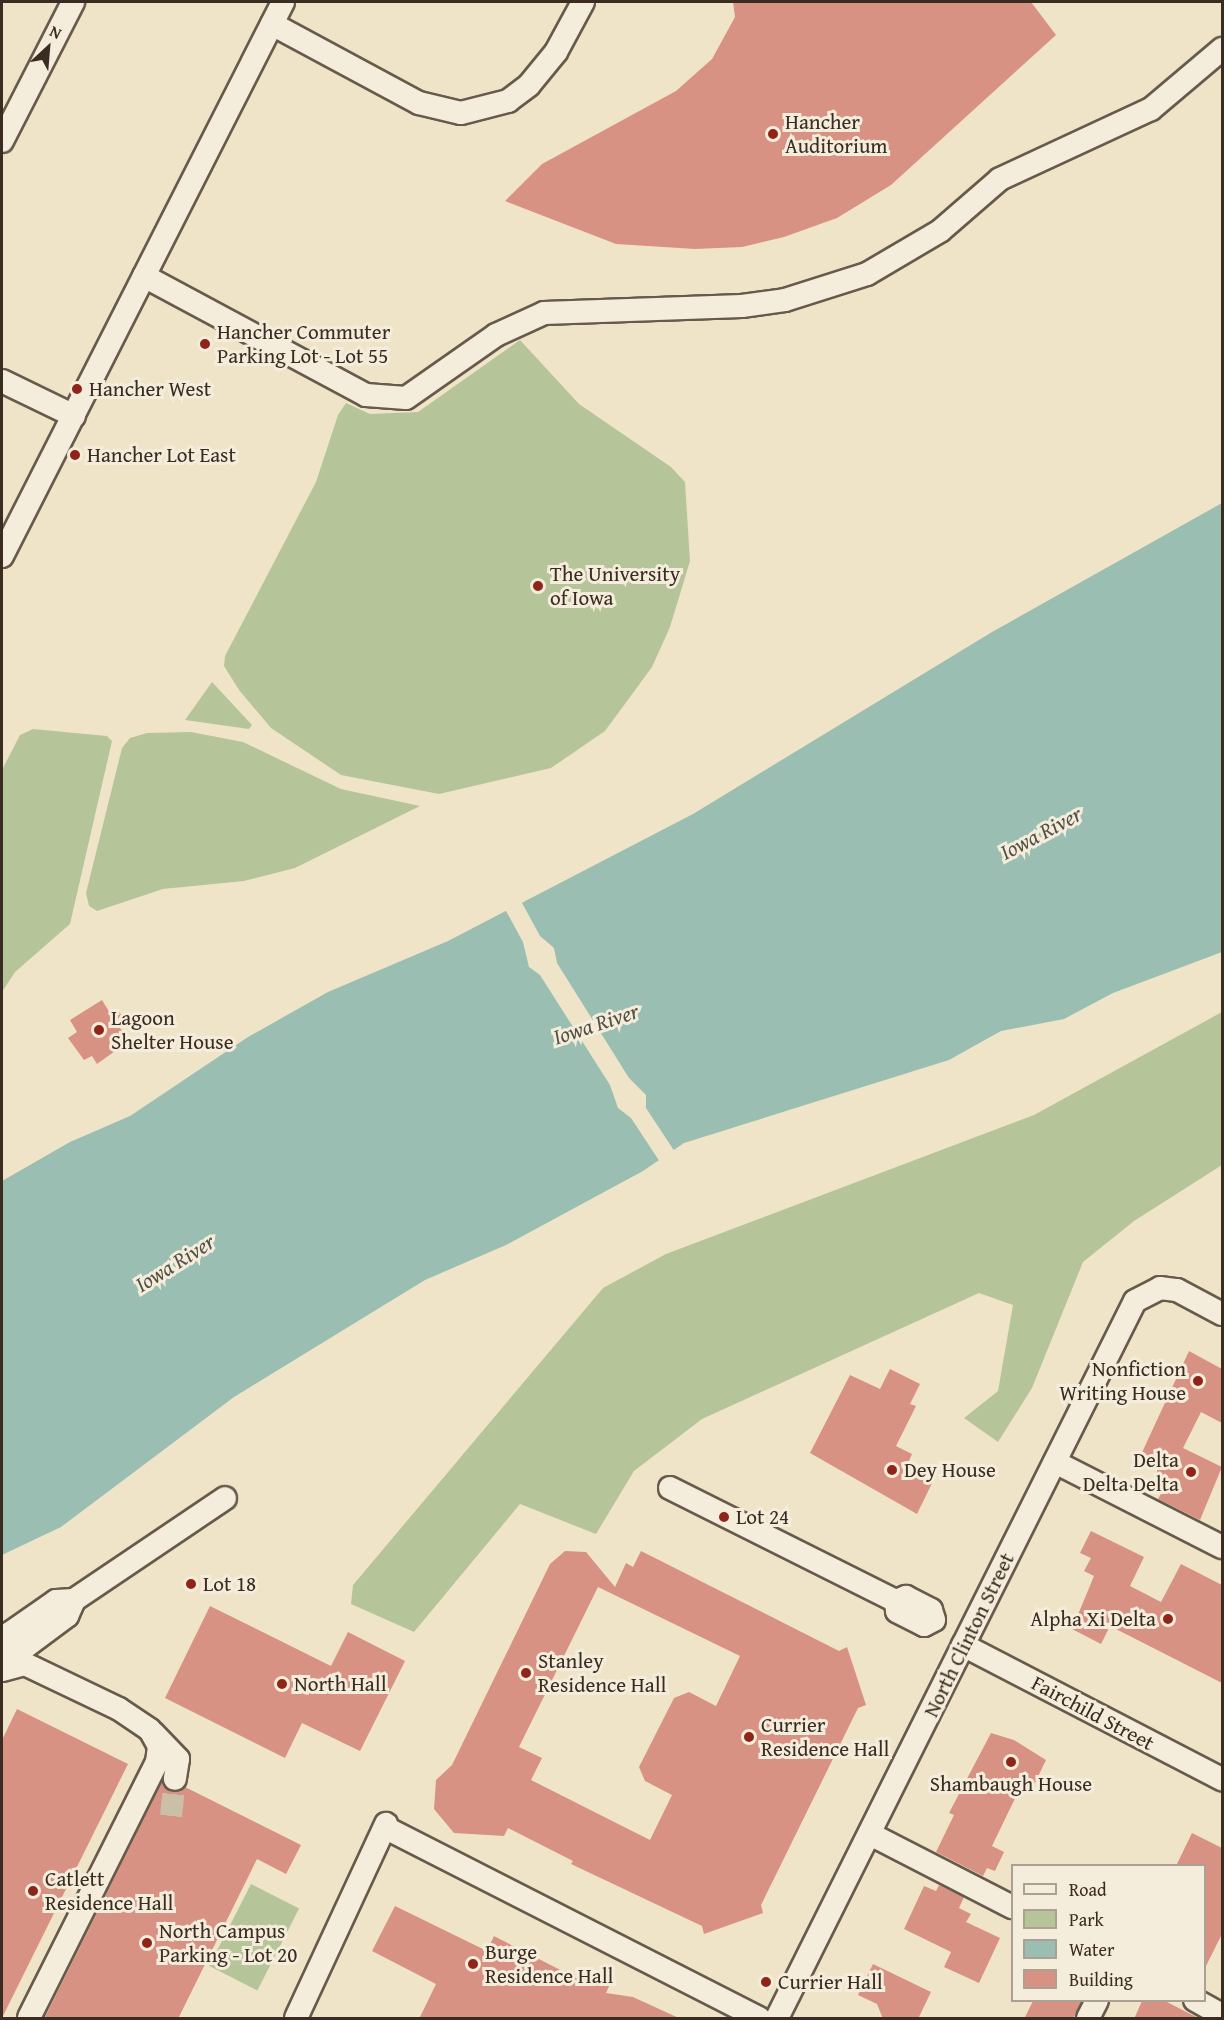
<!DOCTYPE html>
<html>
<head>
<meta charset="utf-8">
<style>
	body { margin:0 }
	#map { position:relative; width:1224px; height:2020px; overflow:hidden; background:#f0e4c8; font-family:"Gentium Book Plus",serif }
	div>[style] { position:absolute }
	.green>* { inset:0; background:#b6c599; transform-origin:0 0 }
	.water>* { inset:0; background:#9abfb2 }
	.pier>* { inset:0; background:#f0e4c8 }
	.building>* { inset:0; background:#d89284 }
	.minor-tunnel>* { height:22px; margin-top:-11px; transform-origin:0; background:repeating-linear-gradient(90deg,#ccbfa7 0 22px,transparent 0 33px) }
	.roads { filter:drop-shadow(2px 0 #685a4b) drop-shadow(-2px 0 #685a4b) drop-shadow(0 2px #685a4b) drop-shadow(0 -2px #685a4b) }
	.minor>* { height:22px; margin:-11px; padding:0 11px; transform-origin:11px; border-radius:11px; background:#f5eddb }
	.dots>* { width:16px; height:16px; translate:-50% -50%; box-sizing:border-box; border:3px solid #f5eddb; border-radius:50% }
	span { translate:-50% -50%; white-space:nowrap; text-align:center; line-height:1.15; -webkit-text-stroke:6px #f5eddb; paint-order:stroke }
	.poi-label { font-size:21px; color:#3b2c21 }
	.left { translate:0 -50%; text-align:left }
	.right { translate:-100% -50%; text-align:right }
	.street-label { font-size:21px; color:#3b2c21 }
	.water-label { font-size:22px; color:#535145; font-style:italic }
	.frame { position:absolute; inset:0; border:3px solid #3b2c21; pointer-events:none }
	.legend { position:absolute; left:1011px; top:1864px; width:195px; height:138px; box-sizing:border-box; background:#f5eddb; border:2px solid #aba091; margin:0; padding:8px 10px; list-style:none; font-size:18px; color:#3b2c21 }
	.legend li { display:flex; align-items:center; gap:12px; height:30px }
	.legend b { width:30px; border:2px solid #aba091 }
	.north { position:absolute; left:18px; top:18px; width:60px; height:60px; -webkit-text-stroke:4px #f5eddb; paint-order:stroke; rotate:26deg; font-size:16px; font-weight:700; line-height:24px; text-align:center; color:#3b2c21 }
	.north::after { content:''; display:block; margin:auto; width:21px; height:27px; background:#3b2c21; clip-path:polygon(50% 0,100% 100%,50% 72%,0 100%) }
</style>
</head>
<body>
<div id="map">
	<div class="green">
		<div style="clip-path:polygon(520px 340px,579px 404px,671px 467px,685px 482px,690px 561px,670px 627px,652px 667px,605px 731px,551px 768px,439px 794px,341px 775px,271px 728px,239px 690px,224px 666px,225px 656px,316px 482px,338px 415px,346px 403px,370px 414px,418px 412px)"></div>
		<div style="clip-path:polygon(212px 682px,252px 725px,249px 729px,185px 720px)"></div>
		<div style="clip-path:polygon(33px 729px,107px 736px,112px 741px,70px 924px,15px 972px,2px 992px,2px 770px,20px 735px)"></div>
		<div style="clip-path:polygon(191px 732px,243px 742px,341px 789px,420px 806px,295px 868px,244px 881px,163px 889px,97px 911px,89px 906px,86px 893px,122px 748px,130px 738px,147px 733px)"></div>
		<div style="clip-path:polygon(1222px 1012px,1222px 1165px,1134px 1221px,1083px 1262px,1032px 1388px,998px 1442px,964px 1418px,998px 1391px,1013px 1305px,979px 1293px,702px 1419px,634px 1471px,596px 1534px,520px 1504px,414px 1632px,351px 1604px,353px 1585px,603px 1288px,666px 1254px,1034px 1115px)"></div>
		<div style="left:251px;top:1884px;width:54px;height:92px;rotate:27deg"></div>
	</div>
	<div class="water">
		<div style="clip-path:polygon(1222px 503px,1222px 952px,1113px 993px,1064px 1019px,1001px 1031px,949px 1060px,684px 1143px,643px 1171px,506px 1245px,425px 1280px,234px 1397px,61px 1527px,2px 1555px,2px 1181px,70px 1142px,130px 1116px,248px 1037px,328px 992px,448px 941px,693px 814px,992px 632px)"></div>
	</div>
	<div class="pier">
		<div style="clip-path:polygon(521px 901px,540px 936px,554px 948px,557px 963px,629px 1078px,646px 1095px,646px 1108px,675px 1152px,660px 1162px,631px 1118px,618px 1108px,610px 1085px,540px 975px,529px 967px,523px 942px,505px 909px)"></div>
	</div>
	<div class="building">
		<div style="clip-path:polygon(733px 2px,1031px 2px,1056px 35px,891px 185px,837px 218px,784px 237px,742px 247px,695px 249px,616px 244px,505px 201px,542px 164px,676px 91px,712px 59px,735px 17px)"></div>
		<div style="clip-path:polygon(102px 1000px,110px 1013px,117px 1009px,128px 1024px,120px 1028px,129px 1041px,97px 1064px,92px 1056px,84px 1060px,68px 1038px,77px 1032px,70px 1020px)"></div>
		<div style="clip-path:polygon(1189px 1351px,1222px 1369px,1222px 1423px,1201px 1412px,1183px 1448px,1222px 1467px,1200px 1520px,1158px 1499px,1162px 1492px,1157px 1470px,1138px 1461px)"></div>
		<div style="clip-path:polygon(890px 1369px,920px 1384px,910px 1404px,916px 1406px,896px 1446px,912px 1454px,908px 1463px,935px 1477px,917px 1514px,810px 1453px,850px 1375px,880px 1389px)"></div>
		<div style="clip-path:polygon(1091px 1531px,1144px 1557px,1130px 1586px,1161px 1602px,1181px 1564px,1222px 1585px,1222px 1683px,1110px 1626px,1101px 1644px,1072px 1629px,1094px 1576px,1084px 1571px,1091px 1558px,1080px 1553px)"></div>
		<div style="clip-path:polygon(evenodd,565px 1551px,586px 1552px,615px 1587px,626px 1563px,633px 1567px,641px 1551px,839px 1651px,847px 1647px,866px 1705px,858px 1708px,761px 1905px,763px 1913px,704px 1934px,702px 1926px,571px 1864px,573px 1861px,508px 1828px,504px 1836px,454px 1833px,434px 1809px,436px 1780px,452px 1765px,550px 1564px,565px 1551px,598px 1587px,740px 1656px,716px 1706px,689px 1692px,674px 1698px,639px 1767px,645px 1781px,672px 1795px,650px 1840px,531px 1780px,542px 1758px,519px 1747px,598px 1587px)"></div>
		<div style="clip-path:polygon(210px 1606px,331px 1666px,348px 1632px,405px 1661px,360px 1751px,302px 1723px,285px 1758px,165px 1698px)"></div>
		<div style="clip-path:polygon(17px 1709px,128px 1764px,2px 2018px,2px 1740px)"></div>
		<div style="clip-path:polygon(991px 1733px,1014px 1740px,1046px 1760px,1033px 1787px,1023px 1782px,992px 1846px,1004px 1852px,995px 1871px,987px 1868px,983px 1876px,936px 1852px,954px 1815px,949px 1813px)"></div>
		<div style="clip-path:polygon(162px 1782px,167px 1790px,185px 1787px,301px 1845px,286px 1874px,257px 1859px,178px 2019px,44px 2019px)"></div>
		<div style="clip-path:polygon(1192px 1833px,1222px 1848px,1222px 1934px,1204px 1970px,1204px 1866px,1176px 1866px)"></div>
		<div style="clip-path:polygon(939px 1885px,964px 1897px,959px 1908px,971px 1914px,966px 1922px,1000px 1938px,979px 1983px,944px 1967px,951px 1952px,904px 1929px,924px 1886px,936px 1891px)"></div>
		<div style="clip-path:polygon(395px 1906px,487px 1951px,494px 1936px,580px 1980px,586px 1969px,611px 1982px,606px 1993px,633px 1997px,681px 2019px,419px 2019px,436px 1984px,372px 1951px)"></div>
		<div style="clip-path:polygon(873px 1964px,931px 1992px,918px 2019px,883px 2019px,877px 2004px,858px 1995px)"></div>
		<div style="clip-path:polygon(1033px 2001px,1082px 2001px,1073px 2019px,1024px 2019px)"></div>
		<div style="clip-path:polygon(1142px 2001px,1165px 2001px,1200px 2019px,1134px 2019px)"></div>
	</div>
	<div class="minor-tunnel">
		<div style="left:171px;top:1816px;width:37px;rotate:-84deg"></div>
	</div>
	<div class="roads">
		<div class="minor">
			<div style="left:272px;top:24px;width:167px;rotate:28.3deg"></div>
			<div style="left:419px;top:103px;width:43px;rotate:13.4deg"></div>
			<div style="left:461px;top:113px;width:49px;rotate:-14.3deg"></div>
			<div style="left:508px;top:101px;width:26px;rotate:-37deg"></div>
			<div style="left:529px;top:85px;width:43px;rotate:-50.7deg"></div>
			<div style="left:556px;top:52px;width:57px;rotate:-61.6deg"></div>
			<div style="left:2px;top:141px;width:156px;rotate:-62.9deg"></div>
			<div style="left:144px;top:276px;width:252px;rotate:28.2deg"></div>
			<div style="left:366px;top:395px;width:40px;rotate:4.3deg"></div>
			<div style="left:406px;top:398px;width:110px;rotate:-35deg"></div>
			<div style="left:496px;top:335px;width:53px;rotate:-24.6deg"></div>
			<div style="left:544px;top:313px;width:198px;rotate:-2deg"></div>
			<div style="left:742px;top:306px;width:43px;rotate:-7.9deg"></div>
			<div style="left:785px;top:300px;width:86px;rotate:-17.6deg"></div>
			<div style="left:867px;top:274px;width:85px;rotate:-30.5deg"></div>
			<div style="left:940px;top:231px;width:79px;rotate:-40.9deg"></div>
			<div style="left:1000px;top:179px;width:166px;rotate:-24.9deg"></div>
			<div style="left:1151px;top:109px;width:93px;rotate:-40.2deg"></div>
			<div style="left:2px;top:381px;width:80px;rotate:25.9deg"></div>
			<div style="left:2px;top:556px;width:621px;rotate:-63.1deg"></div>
			<div style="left:1055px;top:1462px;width:187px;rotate:27deg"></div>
			<div style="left:670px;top:1488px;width:253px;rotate:26.6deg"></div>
			<div style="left:896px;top:1601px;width:11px;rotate:-22deg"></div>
			<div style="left:906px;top:1597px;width:28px;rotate:27deg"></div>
			<div style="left:931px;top:1610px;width:10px;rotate:73deg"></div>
			<div style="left:934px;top:1620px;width:11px;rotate:153deg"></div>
			<div style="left:924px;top:1625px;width:30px;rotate:-153deg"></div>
			<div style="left:897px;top:1611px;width:10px;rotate:-96deg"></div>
			<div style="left:74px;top:1600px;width:182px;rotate:-34deg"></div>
			<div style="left:963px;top:1645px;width:292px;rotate:27.4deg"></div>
			<div style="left:3px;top:1652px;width:21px;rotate:-11deg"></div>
			<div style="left:24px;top:1648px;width:54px;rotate:-36.7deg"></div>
			<div style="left:67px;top:1616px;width:17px;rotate:-66deg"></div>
			<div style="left:74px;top:1600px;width:18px;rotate:177deg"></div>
			<div style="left:56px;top:1601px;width:56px;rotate:145.2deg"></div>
			<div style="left:10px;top:1633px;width:20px;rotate:110deg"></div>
			<div style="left:3px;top:1652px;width:16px;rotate:75deg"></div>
			<div style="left:2px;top:1670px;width:24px;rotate:-15deg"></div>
			<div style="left:25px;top:1664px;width:104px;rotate:25.6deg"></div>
			<div style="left:119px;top:1709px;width:37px;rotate:34deg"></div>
			<div style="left:150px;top:1730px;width:18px;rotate:61deg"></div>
			<div style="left:159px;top:1746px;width:16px;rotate:97deg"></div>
			<div style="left:157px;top:1762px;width:286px;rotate:116.6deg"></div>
			<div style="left:153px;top:1733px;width:36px;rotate:46deg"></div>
			<div style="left:178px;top:1759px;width:20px;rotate:99deg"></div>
			<div style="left:386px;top:1828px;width:419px;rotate:27deg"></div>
			<div style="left:870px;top:1834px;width:160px;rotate:27.2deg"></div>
			<div style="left:1195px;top:2000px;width:31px;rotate:29deg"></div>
			<div style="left:296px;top:2018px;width:214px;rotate:-65.1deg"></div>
			<div style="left:777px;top:2018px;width:801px;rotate:-63.47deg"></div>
			<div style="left:1135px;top:1301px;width:28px;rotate:-27deg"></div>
			<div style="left:1160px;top:1288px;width:17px;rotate:7deg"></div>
			<div style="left:1177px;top:1290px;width:51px;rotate:28.1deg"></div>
			<div style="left:1088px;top:2018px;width:20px;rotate:-63deg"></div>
		</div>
	</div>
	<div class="dots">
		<div style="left:773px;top:134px;background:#8f2418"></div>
		<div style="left:205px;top:344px;background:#8f2418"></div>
		<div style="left:77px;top:389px;background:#8f2418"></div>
		<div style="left:75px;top:455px;background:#8f2418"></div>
		<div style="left:538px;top:586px;background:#8f2418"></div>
		<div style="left:99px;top:1030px;background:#8f2418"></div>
		<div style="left:1198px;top:1381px;background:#8f2418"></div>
		<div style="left:892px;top:1470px;background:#8f2418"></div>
		<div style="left:1191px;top:1472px;background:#8f2418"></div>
		<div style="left:724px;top:1517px;background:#8f2418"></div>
		<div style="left:191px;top:1584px;background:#8f2418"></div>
		<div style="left:1168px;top:1619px;background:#8f2418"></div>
		<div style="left:526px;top:1673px;background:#8f2418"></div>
		<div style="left:282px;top:1684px;background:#8f2418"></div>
		<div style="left:749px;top:1737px;background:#8f2418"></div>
		<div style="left:1011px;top:1762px;background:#8f2418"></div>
		<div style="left:33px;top:1891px;background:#8f2418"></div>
		<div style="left:147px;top:1943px;background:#8f2418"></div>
		<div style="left:473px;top:1964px;background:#8f2418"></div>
		<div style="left:766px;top:1982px;background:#8f2418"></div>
	</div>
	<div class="poi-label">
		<span class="left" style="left:785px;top:134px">Hancher<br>Auditorium</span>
		<span class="left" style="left:217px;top:344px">Hancher Commuter<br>Parking Lot - Lot 55</span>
		<span class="left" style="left:89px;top:389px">Hancher West</span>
		<span class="left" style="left:87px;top:455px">Hancher Lot East</span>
		<span class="left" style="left:550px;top:586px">The University<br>of Iowa</span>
		<span class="left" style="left:111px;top:1030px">Lagoon<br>Shelter House</span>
		<span class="right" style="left:1186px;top:1381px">Nonfiction<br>Writing House</span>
		<span class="right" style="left:1179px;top:1472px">Delta<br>Delta Delta</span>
		<span class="left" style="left:904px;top:1470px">Dey House</span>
		<span class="left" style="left:736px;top:1517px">Lot 24</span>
		<span class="left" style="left:203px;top:1584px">Lot 18</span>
		<span class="right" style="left:1156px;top:1619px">Alpha Xi Delta</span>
		<span class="left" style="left:538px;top:1673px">Stanley<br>Residence Hall</span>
		<span class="left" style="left:294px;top:1684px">North Hall</span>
		<span class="left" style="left:761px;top:1737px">Currier<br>Residence Hall</span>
		<span style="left:1011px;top:1784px">Shambaugh House</span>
		<span class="left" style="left:45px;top:1891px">Catlett<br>Residence Hall</span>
		<span class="left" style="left:159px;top:1943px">North Campus<br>Parking - Lot 20</span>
		<span class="left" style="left:485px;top:1964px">Burge<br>Residence Hall</span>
		<span class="left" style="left:778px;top:1982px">Currier Hall</span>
	</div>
	<div class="street-label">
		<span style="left:969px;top:1635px;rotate:-64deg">North Clinton Street</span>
		<span style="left:1093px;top:1713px;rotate:28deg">Fairchild Street</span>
	</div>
	<div class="water-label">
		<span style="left:1041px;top:833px;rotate:-28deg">Iowa River</span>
		<span style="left:596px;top:1024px;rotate:-18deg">Iowa River</span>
		<span style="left:175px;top:1263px;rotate:-32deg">Iowa River</span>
	</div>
	<div class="frame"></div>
	<ul class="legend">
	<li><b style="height:8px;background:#f5eddb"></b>Road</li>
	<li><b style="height:16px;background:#b6c599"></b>Park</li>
	<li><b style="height:16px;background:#9abfb2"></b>Water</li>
	<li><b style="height:16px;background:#d89284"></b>Building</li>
	</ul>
	<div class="north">N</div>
</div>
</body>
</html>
